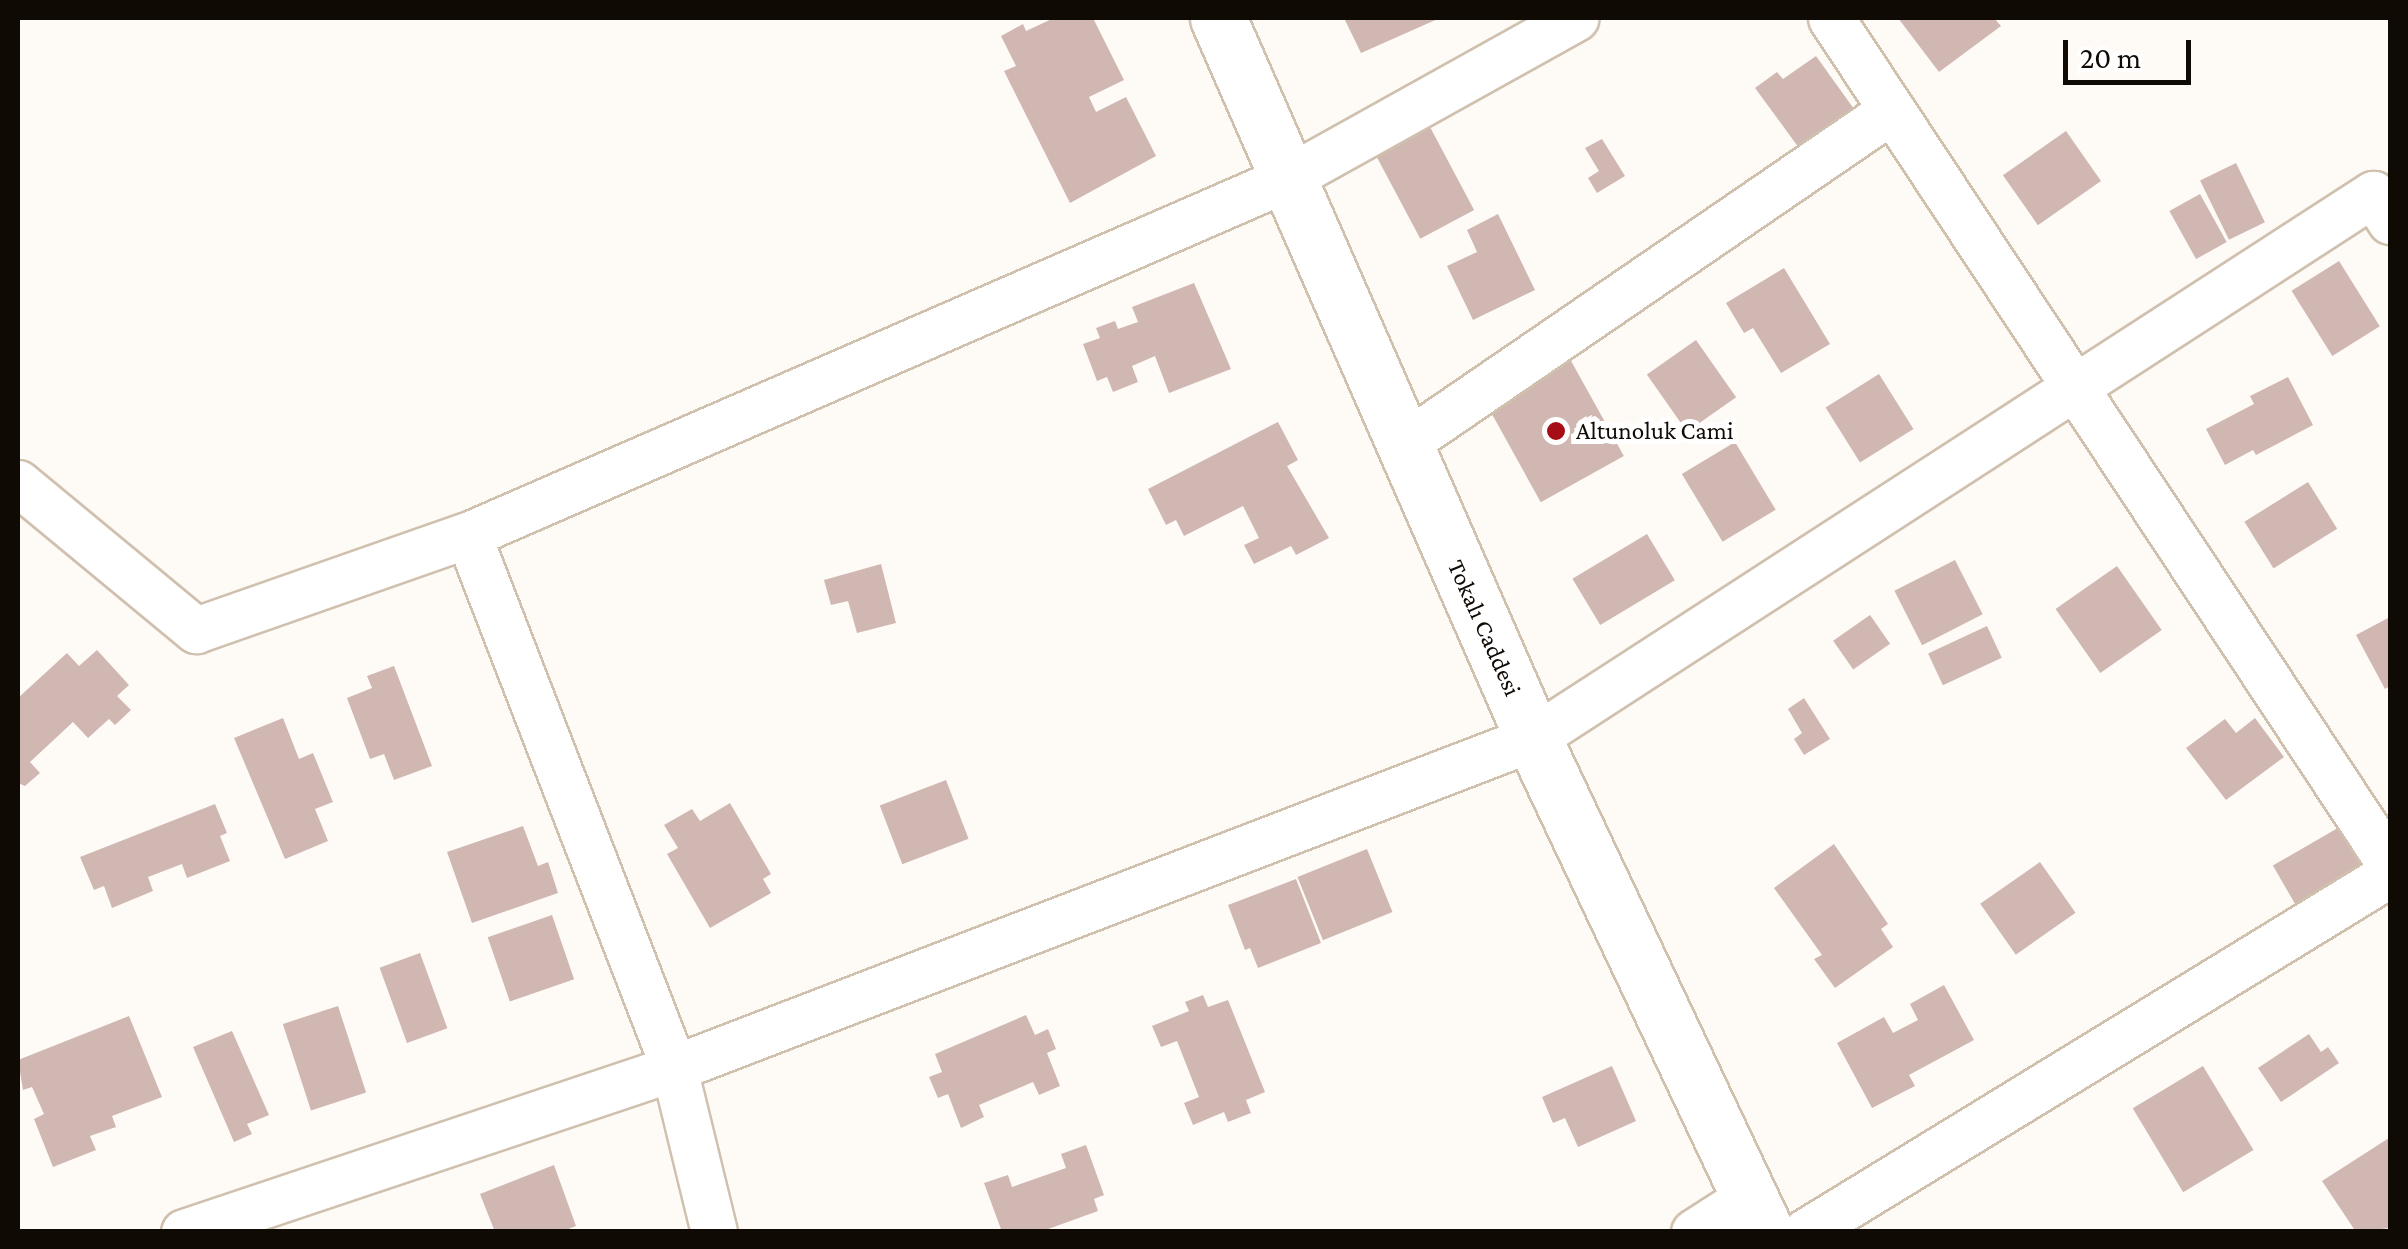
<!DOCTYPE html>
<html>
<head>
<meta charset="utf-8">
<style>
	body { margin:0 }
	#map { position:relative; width:2408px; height:1249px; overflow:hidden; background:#fefbf7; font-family:"Crimson Pro",serif }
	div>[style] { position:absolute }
	.building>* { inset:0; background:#d0b7b2; transform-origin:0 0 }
	.roads { filter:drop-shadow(2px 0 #d0c0ae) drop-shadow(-2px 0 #d0c0ae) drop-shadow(0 2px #d0c0ae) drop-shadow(0 -2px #d0c0ae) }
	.minor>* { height:45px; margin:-22.5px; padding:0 22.5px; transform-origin:22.5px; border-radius:22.5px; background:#fff }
	.tertiary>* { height:55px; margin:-27.5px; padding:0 27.5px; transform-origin:27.5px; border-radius:27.5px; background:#fff }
	.dots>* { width:28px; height:28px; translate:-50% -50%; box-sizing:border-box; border:5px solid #fff; border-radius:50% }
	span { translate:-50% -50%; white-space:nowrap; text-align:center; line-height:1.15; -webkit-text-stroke:10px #fff; paint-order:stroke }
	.poi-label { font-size:25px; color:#100a05 }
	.left { translate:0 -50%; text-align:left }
	.street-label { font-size:25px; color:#100a05 }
	.frame { position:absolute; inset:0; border:20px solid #100a05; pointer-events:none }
	.scale { position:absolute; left:2063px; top:40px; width:128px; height:45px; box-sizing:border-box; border:5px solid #100a05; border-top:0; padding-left:12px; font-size:30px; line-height:35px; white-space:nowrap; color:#100a05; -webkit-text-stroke:8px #fff; paint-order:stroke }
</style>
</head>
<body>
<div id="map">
	<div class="building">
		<div style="clip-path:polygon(1054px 18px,1093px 18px,1124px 80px,1089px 97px,1096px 112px,1126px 97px,1156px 156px,1070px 203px,1004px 71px,1016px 66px,1001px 36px,1023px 24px,1026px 31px)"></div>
		<div style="clip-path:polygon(1344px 18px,1440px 18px,1361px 53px)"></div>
		<div style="clip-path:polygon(1898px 18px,1994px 18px,2001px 26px,1939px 72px)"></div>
		<div style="clip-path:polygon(1816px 56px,1854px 109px,1799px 148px,1755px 88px,1777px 72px,1783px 79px)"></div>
		<div style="left:1430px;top:127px;width:94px;height:61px;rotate:62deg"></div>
		<div style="left:2066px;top:131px;width:61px;height:77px;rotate:55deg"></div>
		<div style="clip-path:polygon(1602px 139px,1625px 176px,1597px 193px,1588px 178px,1599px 171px,1585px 148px)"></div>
		<div style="left:2236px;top:163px;width:66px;height:40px;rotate:64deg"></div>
		<div style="left:2200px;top:194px;width:55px;height:35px;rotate:61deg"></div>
		<div style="clip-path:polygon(1498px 214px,1535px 290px,1473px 320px,1447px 266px,1477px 252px,1467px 230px)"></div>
		<div style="left:2339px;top:261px;width:77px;height:56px;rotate:58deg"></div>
		<div style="clip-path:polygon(1784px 268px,1830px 344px,1781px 373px,1753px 328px,1744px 333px,1726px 303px)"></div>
		<div style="clip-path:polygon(1194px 283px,1231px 369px,1169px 393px,1155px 356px,1132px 366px,1138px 382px,1113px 392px,1107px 377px,1097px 381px,1083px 344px,1100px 338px,1096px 328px,1115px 321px,1118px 329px,1138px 322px,1132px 307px)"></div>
		<div style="left:1696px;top:340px;width:70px;height:60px;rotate:55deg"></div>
		<div style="left:1570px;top:359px;width:111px;height:95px;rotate:61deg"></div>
		<div style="left:1879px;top:374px;width:65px;height:63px;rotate:58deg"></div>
		<div style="clip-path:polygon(2288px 377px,2313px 425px,2256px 455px,2253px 450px,2225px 465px,2206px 429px,2254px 404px,2250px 396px)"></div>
		<div style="clip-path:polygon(1278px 422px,1298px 460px,1287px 466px,1329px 538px,1296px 555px,1291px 546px,1254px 564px,1244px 545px,1259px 538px,1243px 506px,1184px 536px,1176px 520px,1166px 525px,1148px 489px)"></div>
		<div style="left:1735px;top:442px;width:79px;height:62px;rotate:59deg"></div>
		<div style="left:2308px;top:482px;width:55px;height:75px;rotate:58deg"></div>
		<div style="left:1647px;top:534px;width:54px;height:87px;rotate:59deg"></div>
		<div style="left:1955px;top:560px;width:61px;height:68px;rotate:63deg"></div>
		<div style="clip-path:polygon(881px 564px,896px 623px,857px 633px,848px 601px,831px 605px,824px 580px)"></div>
		<div style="left:2117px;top:566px;width:78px;height:75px;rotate:55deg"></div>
		<div style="left:1870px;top:615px;width:35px;height:45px;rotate:55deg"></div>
		<div style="clip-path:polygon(2390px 617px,2390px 686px,2385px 689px,2356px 635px)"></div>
		<div style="left:1987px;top:626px;width:35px;height:65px;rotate:65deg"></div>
		<div style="clip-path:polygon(97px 650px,129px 685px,117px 696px,131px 710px,115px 725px,109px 719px,88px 738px,73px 722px,30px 762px,40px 773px,25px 786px,18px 783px,18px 698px,67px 653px,79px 666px)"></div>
		<div style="clip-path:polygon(394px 666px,432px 766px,394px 780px,384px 754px,370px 759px,347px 698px,372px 688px,367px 676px)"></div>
		<div style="clip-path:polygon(1804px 698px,1830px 739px,1804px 755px,1794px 739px,1802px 733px,1788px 709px)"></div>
		<div style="clip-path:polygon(283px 718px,299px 759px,313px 753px,333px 802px,315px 809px,328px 841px,285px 859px,234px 738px)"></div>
		<div style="clip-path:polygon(2255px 718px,2284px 757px,2226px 800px,2186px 748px,2225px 719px,2236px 733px)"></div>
		<div style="left:946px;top:780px;width:63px;height:71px;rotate:69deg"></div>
		<div style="clip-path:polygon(730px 803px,771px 874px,763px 879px,771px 893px,710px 928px,667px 854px,678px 848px,664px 825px,692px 809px,700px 821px)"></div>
		<div style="clip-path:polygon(215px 804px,227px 833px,220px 836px,230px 861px,187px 878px,182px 864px,148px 877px,153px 891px,112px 908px,104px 886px,94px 890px,80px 857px)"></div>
		<div style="left:2343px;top:825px;width:48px;height:81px;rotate:60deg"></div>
		<div style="clip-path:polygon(523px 826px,538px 866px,548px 862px,558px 893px,472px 923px,447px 852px)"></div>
		<div style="clip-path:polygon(1834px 844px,1888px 924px,1881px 929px,1893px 947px,1835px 988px,1814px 959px,1822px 955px,1774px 888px)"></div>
		<div style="left:1367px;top:849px;width:68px;height:75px;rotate:68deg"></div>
		<div style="left:2040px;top:862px;width:62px;height:73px;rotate:55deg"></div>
		<div style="clip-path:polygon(1296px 879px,1321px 943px,1258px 968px,1250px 948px,1245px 950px,1228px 905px)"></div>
		<div style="left:552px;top:915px;width:68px;height:68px;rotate:71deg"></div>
		<div style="left:420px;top:953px;width:80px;height:43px;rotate:70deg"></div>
		<div style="clip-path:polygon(1944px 985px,1974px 1040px,1909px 1075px,1915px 1086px,1872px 1108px,1837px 1043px,1884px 1017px,1893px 1033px,1918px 1020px,1910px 1004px)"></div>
		<div style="clip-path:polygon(1203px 995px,1208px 1007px,1228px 1000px,1265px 1092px,1246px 1100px,1251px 1113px,1228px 1122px,1224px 1112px,1193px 1125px,1184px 1103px,1199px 1097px,1177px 1041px,1161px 1047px,1152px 1026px,1189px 1011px,1185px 1002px)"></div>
		<div style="left:338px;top:1006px;width:91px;height:58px;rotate:72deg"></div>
		<div style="clip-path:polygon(1026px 1015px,1035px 1035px,1048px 1029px,1056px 1049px,1047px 1053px,1060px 1086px,1039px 1095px,1033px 1082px,979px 1105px,984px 1117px,961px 1128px,948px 1094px,938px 1098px,929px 1077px,942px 1072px,935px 1054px)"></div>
		<div style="clip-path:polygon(129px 1016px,162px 1097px,112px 1116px,116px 1127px,90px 1136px,96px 1150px,53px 1167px,34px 1119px,44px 1114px,32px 1087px,23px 1090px,18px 1060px)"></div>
		<div style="clip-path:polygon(232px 1031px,269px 1115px,247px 1124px,252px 1134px,234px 1142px,193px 1047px)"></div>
		<div style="clip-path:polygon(2309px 1034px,2321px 1052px,2328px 1047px,2339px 1063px,2281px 1102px,2258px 1068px)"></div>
		<div style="clip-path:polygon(1612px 1066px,1636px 1121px,1578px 1147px,1565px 1118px,1553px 1123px,1542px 1097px)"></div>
		<div style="left:2203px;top:1066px;width:98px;height:82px;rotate:59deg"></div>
		<div style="clip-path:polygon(2389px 1138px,2390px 1228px,2356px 1232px,2322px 1181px)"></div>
		<div style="clip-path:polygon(1086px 1145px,1104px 1195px,1094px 1199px,1098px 1211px,1040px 1232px,1002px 1232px,984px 1183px,1008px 1175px,1012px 1187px,1066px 1168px,1061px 1154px)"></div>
		<div style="clip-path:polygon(554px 1165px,576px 1226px,561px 1232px,495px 1232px,480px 1194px)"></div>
	</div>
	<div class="roads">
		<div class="minor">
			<div style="left:1831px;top:18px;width:1014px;rotate:56.55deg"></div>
			<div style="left:1404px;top:444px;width:591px;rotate:-34.39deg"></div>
			<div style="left:18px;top:483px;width:231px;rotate:39.6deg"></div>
			<div style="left:196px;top:630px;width:288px;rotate:-19.3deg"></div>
			<div style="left:468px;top:535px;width:894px;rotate:-23.53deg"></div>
			<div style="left:1288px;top:178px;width:329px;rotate:-29.1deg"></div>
			<div style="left:468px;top:535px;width:571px;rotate:68.87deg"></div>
			<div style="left:674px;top:1068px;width:169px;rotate:76.3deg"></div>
			<div style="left:184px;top:1232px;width:517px;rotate:-18.51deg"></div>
			<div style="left:674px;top:1068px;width:920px;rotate:-21.02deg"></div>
			<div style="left:1533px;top:738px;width:1001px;rotate:-32.93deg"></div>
			<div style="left:2373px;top:194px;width:32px;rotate:58deg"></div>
			<div style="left:1694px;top:1232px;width:67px;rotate:-32.7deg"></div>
			<div style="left:1805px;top:1232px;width:686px;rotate:-31.47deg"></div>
		</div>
		<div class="tertiary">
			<div style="left:1218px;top:18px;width:786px;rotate:66.37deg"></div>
			<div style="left:1533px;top:738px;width:546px;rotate:64.75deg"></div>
		</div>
	</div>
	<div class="dots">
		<div style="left:1556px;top:431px;background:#a50e16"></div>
	</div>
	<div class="poi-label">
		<span class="left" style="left:1576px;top:431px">Altunoluk Cami</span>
	</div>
	<div class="street-label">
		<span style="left:1484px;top:628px;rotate:66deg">Tokalı Caddesi</span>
	</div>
	<div class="frame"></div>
	<div class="scale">20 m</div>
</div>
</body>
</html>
